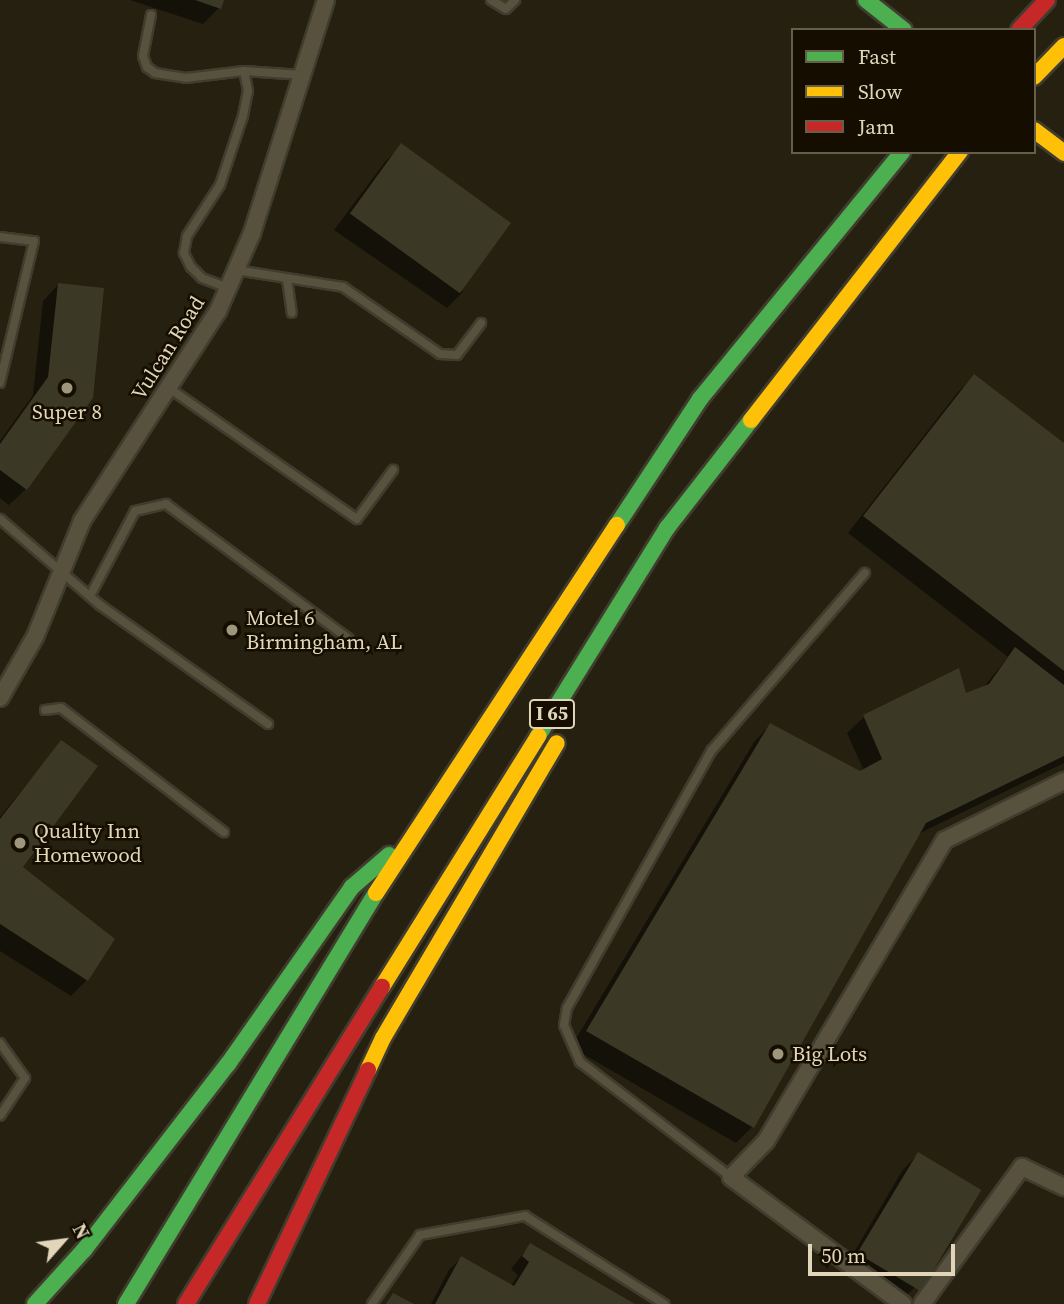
<!DOCTYPE html>
<html>
<head>
<meta charset="utf-8">
<style>
	body { margin:0 }
	#map { position:relative; width:1064px; height:1304px; overflow:hidden; background:#252010; font-family:"Source Serif 4",serif }
	div>[style] { position:absolute }
	.shadow>* { inset:0; background:#0007 }
	.building>* { inset:0; background:#3b3825; transform-origin:0 0 }
	.roads { filter:drop-shadow(2px 0 #403c2e) drop-shadow(-2px 0 #403c2e) drop-shadow(0 2px #403c2e) drop-shadow(0 -2px #403c2e) }
	.lane>* { height:8px; margin:-4px; padding:0 4px; transform-origin:4px; border-radius:4px; background:#57513e }
	.street>* { height:16px; margin:-8px; padding:0 8px; transform-origin:8px; border-radius:8px; background:#57513e }
	.fast>* { height:16px; margin:-8px; padding:0 8px; transform-origin:8px; border-radius:8px; background:#4caf50 }
	.slow>* { height:16px; margin:-8px; padding:0 8px; transform-origin:8px; border-radius:8px; background:#ffc107 }
	.jam>* { height:16px; margin:-8px; padding:0 8px; transform-origin:8px; border-radius:8px; background:#c62828 }
	.dots>* { width:19px; height:19px; translate:-50% -50%; box-sizing:border-box; border:4px solid #150e00; border-radius:50% }
	span { translate:-50% -50%; white-space:nowrap; text-align:center; line-height:1.15; -webkit-text-stroke:5px #150e00; paint-order:stroke }
	.shield-label span { padding:2px 5px; background:#150e00; border:2px solid; border-radius:5px; -webkit-text-stroke-width:0 }
	.shield-label { font-size:19px; color:#e1d6ba; font-weight:700 }
	.street-label { font-size:21px; color:#e1d6ba }
	.poi-label { font-size:21px; color:#e1d6ba }
	.left { translate:0 -50%; text-align:left }
	.legend { position:absolute; left:791px; top:28px; width:245px; height:126px; box-sizing:border-box; background:#150e00; border:2px solid #675e4a; margin:0; padding:9px 12px; list-style:none; font-size:21px; color:#e1d6ba }
	.legend li { display:flex; align-items:center; gap:14px; height:35px }
	.legend b { width:35px; border:2px solid #675e4a }
	.north { position:absolute; left:28px; top:1206px; width:70px; height:70px; -webkit-text-stroke:5px #150e00; paint-order:stroke; rotate:62deg; font-size:19px; font-weight:700; line-height:28px; text-align:center; color:#e1d6ba }
	.north::after { content:''; display:block; margin:auto; width:24px; height:32px; background:#e1d6ba; clip-path:polygon(50% 0,100% 100%,50% 72%,0 100%) }
	.scale { position:absolute; left:808px; top:1244px; width:147px; height:32px; box-sizing:border-box; border:4px solid #e1d6ba; border-top:0; padding-left:9px; font-size:21px; line-height:24px; white-space:nowrap; color:#e1d6ba; -webkit-text-stroke:5px #150e00; paint-order:stroke }
</style>
</head>
<body>
<div id="map">
	<div class="shadow">
		<div style="clip-path:polygon(130px 0,222px 0,219px 8px,203px 24px)"></div>
		<div style="clip-path:polygon(401px 146px,463px 292px,447px 308px,334px 230px,385px 162px)"></div>
		<div style="clip-path:polygon(59px 284px,103px 289px,26px 489px,9px 505px,0 498px,0 441px,33px 395px,43px 301px)"></div>
		<div style="clip-path:polygon(974px 376px,1064px 446px,1064px 763px,918px 834px,752px 1127px,736px 1143px,571px 1047px,754px 742px,770px 725px,860px 774px,864px 771px,847px 733px,864px 717px,965px 695px,983px 688px,1008px 657px,848px 533px,958px 392px)"></div>
		<div style="clip-path:polygon(61px 742px,21px 867px,87px 980px,71px 996px,0 951px,0 817px)"></div>
		<div style="clip-path:polygon(918px 1154px,980px 1190px,915px 1287px,899px 1303px,843px 1271px,902px 1171px)"></div>
		<div style="clip-path:polygon(530px 1245px,631px 1304px,431px 1304px,449px 1270px,461px 1258px,511px 1286px,518px 1275px,511px 1269px)"></div>
	</div>
	<div class="building">
		<div style="clip-path:polygon(195px 0,224px 0,221px 9px)"></div>
		<div style="left:401px;top:143px;width:136px;height:87px;rotate:36deg"></div>
		<div style="clip-path:polygon(58px 283px,104px 288px,93px 398px,27px 490px,0 470px,0 444px,48px 377px)"></div>
		<div style="clip-path:polygon(974px 374px,1064px 443px,1064px 671px,863px 516px)"></div>
		<div style="clip-path:polygon(1015px 647px,1064px 685px,1064px 756px,926px 823px,754px 1128px,586px 1031px,770px 723px,860px 771px,882px 759px,863px 715px,959px 668px,966px 693px,989px 684px)"></div>
		<div style="clip-path:polygon(61px 740px,98px 766px,23px 867px,115px 939px,88px 981px,0 924px,0 819px)"></div>
		<div style="left:918px;top:1152px;width:74px;height:118px;rotate:31deg"></div>
		<div style="clip-path:polygon(530px 1243px,635px 1304px,435px 1304px,461px 1256px,514px 1286px,529px 1262px,522px 1256px)"></div>
		<div style="clip-path:polygon(393px 1293px,414px 1304px,386px 1304px)"></div>
	</div>
	<div class="roads">
		<div class="lane">
			<div style="left:491px;top:0;width:17px;rotate:31deg"></div>
			<div style="left:506px;top:9px;width:13px;rotate:-45deg"></div>
			<div style="left:151px;top:15px;width:42px;rotate:101deg"></div>
			<div style="left:143px;top:56px;width:12px;rotate:70deg"></div>
			<div style="left:147px;top:67px;width:10px;rotate:37deg"></div>
			<div style="left:155px;top:73px;width:31px;rotate:9deg"></div>
			<div style="left:186px;top:78px;width:58px;rotate:-6.9deg"></div>
			<div style="left:244px;top:71px;width:58px;rotate:3.9deg"></div>
			<div style="left:0;top:237px;width:34px;rotate:7deg"></div>
			<div style="left:34px;top:241px;width:146px;rotate:103.5deg"></div>
			<div style="left:236px;top:270px;width:108px;rotate:9deg"></div>
			<div style="left:343px;top:287px;width:118px;rotate:34.6deg"></div>
			<div style="left:440px;top:354px;width:17px;rotate:3deg"></div>
			<div style="left:457px;top:355px;width:40px;rotate:-53deg"></div>
			<div style="left:287px;top:279px;width:34px;rotate:82deg"></div>
			<div style="left:228px;top:288px;width:28px;rotate:-159deg"></div>
			<div style="left:202px;top:278px;width:16px;rotate:-135deg"></div>
			<div style="left:191px;top:267px;width:16px;rotate:-117deg"></div>
			<div style="left:184px;top:253px;width:17px;rotate:-80deg"></div>
			<div style="left:187px;top:236px;width:61px;rotate:-57.1deg"></div>
			<div style="left:220px;top:185px;width:73px;rotate:-71.6deg"></div>
			<div style="left:243px;top:116px;width:25px;rotate:-79deg"></div>
			<div style="left:248px;top:91px;width:20px;rotate:-101deg"></div>
			<div style="left:169px;top:388px;width:229px;rotate:34.9deg"></div>
			<div style="left:357px;top:519px;width:61px;rotate:-53.7deg"></div>
			<div style="left:0;top:519px;width:132px;rotate:40.7deg"></div>
			<div style="left:100px;top:605px;width:206px;rotate:35.3deg"></div>
			<div style="left:90px;top:596px;width:96px;rotate:-62.1deg"></div>
			<div style="left:135px;top:511px;width:32px;rotate:-13deg"></div>
			<div style="left:166px;top:504px;width:227px;rotate:36.4deg"></div>
			<div style="left:45px;top:710px;width:16px;rotate:-7deg"></div>
			<div style="left:61px;top:708px;width:205px;rotate:37.3deg"></div>
			<div style="left:0;top:1043px;width:43px;rotate:54.5deg"></div>
			<div style="left:25px;top:1078px;width:45px;rotate:123.3deg"></div>
			<div style="left:731px;top:1177px;width:190px;rotate:-142.7deg"></div>
			<div style="left:580px;top:1062px;width:40px;rotate:-113.4deg"></div>
			<div style="left:564px;top:1025px;width:17px;rotate:-80deg"></div>
			<div style="left:567px;top:1008px;width:296px;rotate:-60.7deg"></div>
			<div style="left:712px;top:750px;width:234px;rotate:-49.2deg"></div>
			<div style="left:372px;top:1304px;width:84px;rotate:-55.2deg"></div>
			<div style="left:420px;top:1235px;width:107px;rotate:-10.3deg"></div>
			<div style="left:525px;top:1216px;width:165px;rotate:32.3deg"></div>
		</div>
		<div class="street">
			<div style="left:0;top:698px;width:70px;rotate:-60.2deg"></div>
			<div style="left:35px;top:637px;width:125px;rotate:-67.9deg"></div>
			<div style="left:82px;top:521px;width:250px;rotate:-57.1deg"></div>
			<div style="left:218px;top:311px;width:85px;rotate:-66.4deg"></div>
			<div style="left:252px;top:233px;width:244px;rotate:-72.4deg"></div>
			<div style="left:903px;top:1304px;width:214px;rotate:-143.6deg"></div>
			<div style="left:731px;top:1177px;width:50px;rotate:-45.8deg"></div>
			<div style="left:766px;top:1141px;width:350px;rotate:-59.3deg"></div>
			<div style="left:945px;top:840px;width:133px;rotate:-26.4deg"></div>
			<div style="left:922px;top:1304px;width:170px;rotate:-53.9deg"></div>
			<div style="left:1022px;top:1167px;width:47px;rotate:25.5deg"></div>
		</div>
		<div class="fast">
			<div style="left:866px;top:0;width:48px;rotate:38.3deg"></div>
			<div style="left:617px;top:525px;width:151px;rotate:-56.6deg"></div>
			<div style="left:700px;top:399px;width:319px;rotate:-50.7deg"></div>
			<div style="left:538px;top:736px;width:245px;rotate:-58.2deg"></div>
			<div style="left:667px;top:528px;width:137px;rotate:-52.1deg"></div>
			<div style="left:35px;top:1304px;width:73px;rotate:-47.8deg"></div>
			<div style="left:84px;top:1250px;width:235px;rotate:-52.3deg"></div>
			<div style="left:228px;top:1064px;width:216px;rotate:-55deg"></div>
			<div style="left:352px;top:887px;width:49px;rotate:-40.9deg"></div>
			<div style="left:126px;top:1304px;width:481px;rotate:-58.7deg"></div>
		</div>
		<div class="slow">
			<div style="left:1034px;top:77px;width:43px;rotate:-45.9deg"></div>
			<div style="left:1034px;top:130px;width:38px;rotate:37deg"></div>
			<div style="left:751px;top:420px;width:340px;rotate:-52.1deg"></div>
			<div style="left:376px;top:893px;width:440px;rotate:-56.8deg"></div>
			<div style="left:382px;top:987px;width:296px;rotate:-58.1deg"></div>
			<div style="left:368px;top:1070px;width:35px;rotate:-65deg"></div>
			<div style="left:383px;top:1038px;width:342px;rotate:-59.5deg"></div>
		</div>
		<div class="jam">
			<div style="left:1019px;top:30px;width:41px;rotate:-47deg"></div>
			<div style="left:186px;top:1304px;width:373px;rotate:-58.3deg"></div>
			<div style="left:257px;top:1304px;width:259px;rotate:-64.6deg"></div>
		</div>
	</div>
	<div class="dots">
		<div style="left:67px;top:388px;background:#9f967e"></div>
		<div style="left:232px;top:630px;background:#9f967e"></div>
		<div style="left:20px;top:843px;background:#9f967e"></div>
		<div style="left:778px;top:1054px;background:#9f967e"></div>
	</div>
	<div class="shield-label">
		<span style="left:552px;top:714px">I 65</span>
	</div>
	<div class="street-label">
		<span style="left:168px;top:348px;rotate:-58deg">Vulcan Road</span>
	</div>
	<div class="poi-label">
		<span style="left:67px;top:412px">Super 8</span>
		<span class="left" style="left:246px;top:630px">Motel 6<br>Birmingham, AL</span>
		<span class="left" style="left:34px;top:843px">Quality Inn<br>Homewood</span>
		<span class="left" style="left:792px;top:1054px">Big Lots</span>
	</div>
	<ul class="legend">
	<li><b style="height:9px;background:#4caf50"></b>Fast</li>
	<li><b style="height:9px;background:#ffc107"></b>Slow</li>
	<li><b style="height:9px;background:#c62828"></b>Jam</li>
	</ul>
	<div class="north">N</div>
	<div class="scale">50 m</div>
</div>
</body>
</html>
